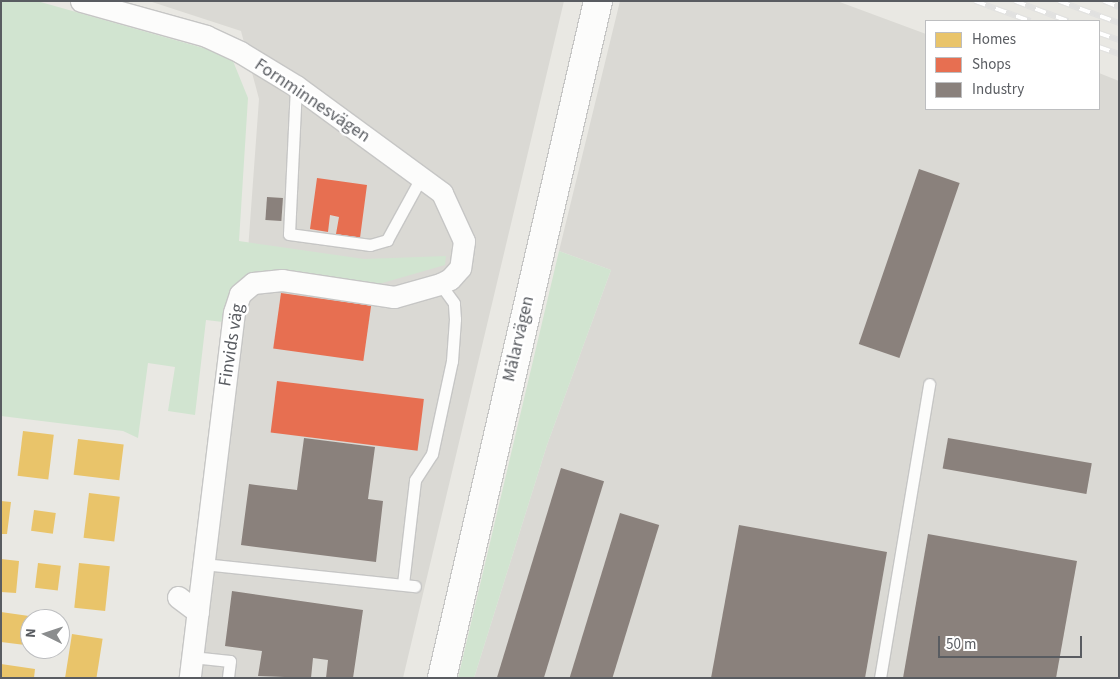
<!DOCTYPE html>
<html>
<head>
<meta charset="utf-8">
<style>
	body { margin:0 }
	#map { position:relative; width:1120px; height:679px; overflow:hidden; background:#e9e8e3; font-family:"Source Sans 3",sans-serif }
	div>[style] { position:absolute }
	.industrial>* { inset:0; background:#dad9d4 }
	.green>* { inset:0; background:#d1e4d0 }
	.homes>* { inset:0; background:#e9c46a; transform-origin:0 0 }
	.shops>* { inset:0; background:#e76f51; transform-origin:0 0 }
	.industry>* { inset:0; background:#8a817c; transform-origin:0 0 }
	.roads { filter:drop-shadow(1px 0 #c6c6c5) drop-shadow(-1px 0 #c6c6c5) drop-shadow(0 1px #c6c6c5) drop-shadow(0 -1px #c6c6c5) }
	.lane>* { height:11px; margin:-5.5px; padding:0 5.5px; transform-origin:5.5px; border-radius:5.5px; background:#fcfcfb }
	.street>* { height:21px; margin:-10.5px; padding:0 10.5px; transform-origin:10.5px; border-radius:10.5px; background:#fcfcfb }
	.secondary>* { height:28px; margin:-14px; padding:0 14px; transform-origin:14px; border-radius:14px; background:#fcfcfb }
	.rail>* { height:5.5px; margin-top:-2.75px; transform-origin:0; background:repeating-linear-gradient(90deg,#fff 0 11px,#e1e1e0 0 22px); box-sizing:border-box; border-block:1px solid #e1e1e0 }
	span { translate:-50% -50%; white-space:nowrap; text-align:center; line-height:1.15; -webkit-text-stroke:5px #fff; paint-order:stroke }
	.street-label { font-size:18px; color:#595c61 }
	.frame { position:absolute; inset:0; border:2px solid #595c61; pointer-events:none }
	.legend { position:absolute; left:925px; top:20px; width:175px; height:90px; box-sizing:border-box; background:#fff; border:1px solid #bdbec0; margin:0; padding:6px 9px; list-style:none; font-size:15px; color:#595c61 }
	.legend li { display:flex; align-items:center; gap:10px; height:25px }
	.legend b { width:25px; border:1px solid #bdbec0 }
	.north { position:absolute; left:20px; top:609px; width:50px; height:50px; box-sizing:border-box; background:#fff; border:1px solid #bdbec0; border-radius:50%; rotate:274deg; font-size:14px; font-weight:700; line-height:20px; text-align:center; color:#595c61 }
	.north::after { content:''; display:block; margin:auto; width:18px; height:22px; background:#8b8d8e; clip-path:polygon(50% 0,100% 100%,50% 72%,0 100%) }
	.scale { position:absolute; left:938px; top:636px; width:144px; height:22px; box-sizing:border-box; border:2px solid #595c61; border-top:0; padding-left:6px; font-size:15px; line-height:18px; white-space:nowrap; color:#595c61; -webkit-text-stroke:4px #fff; paint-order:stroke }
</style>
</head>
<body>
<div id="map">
	<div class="industrial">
		<div style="clip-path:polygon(149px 1px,564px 1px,403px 678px,200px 678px,241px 347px,259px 99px,241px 31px)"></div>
		<div style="clip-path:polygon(620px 1px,837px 1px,926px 34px,926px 109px,1099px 109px,1099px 73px,1119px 81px,1119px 678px,474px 678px,547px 445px,611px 270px,559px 251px)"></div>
	</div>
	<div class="green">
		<div style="clip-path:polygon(1px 1px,37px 1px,214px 51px,233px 61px,248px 98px,239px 241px,364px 259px,446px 256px,445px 265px,372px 286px,265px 271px,247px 275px,234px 285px,223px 322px,206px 320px,195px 415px,168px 411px,175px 367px,148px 363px,138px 438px,123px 431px,1px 416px)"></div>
		<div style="clip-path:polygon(559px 251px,611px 270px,547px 445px,474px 678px,458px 678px)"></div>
	</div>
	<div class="homes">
		<div style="left:23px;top:431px;width:31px;height:45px;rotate:7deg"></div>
		<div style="left:78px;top:439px;width:46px;height:36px;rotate:7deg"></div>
		<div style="left:89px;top:493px;width:31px;height:45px;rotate:7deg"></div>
		<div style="clip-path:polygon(1px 501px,11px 502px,7px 534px,1px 534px)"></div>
		<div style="left:34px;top:510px;width:22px;height:21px;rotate:8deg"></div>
		<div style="clip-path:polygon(1px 559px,19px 561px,16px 593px,1px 592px)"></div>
		<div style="left:38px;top:563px;width:23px;height:25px;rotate:7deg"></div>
		<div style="left:79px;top:563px;width:31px;height:45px;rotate:6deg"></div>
		<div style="clip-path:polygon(1px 612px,29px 616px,25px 645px,1px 642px)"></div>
		<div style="left:72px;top:634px;width:31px;height:44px;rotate:9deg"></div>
		<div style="clip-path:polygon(1px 664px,35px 669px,34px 678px,1px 678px)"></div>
	</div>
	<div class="shops">
		<div style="clip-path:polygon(317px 178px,367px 185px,360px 238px,336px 234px,339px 217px,330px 215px,328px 232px,310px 229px)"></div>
		<div style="left:281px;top:293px;width:91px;height:56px;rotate:8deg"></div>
		<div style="left:277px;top:381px;width:148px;height:52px;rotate:7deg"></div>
	</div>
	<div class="industry">
		<div style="left:919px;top:169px;width:43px;height:185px;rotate:19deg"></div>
		<div style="left:267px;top:197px;width:16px;height:23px;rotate:4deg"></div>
		<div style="clip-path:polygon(304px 438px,375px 447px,368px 499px,383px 501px,376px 562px,241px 545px,249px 484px,297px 490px)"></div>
		<div style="left:948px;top:438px;width:146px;height:31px;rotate:10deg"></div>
		<div style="left:561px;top:468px;width:45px;height:220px;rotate:17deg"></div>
		<div style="left:620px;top:513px;width:41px;height:172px;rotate:17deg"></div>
		<div style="clip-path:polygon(739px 525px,887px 552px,865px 678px,711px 678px)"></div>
		<div style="clip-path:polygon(928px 534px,1077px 561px,1056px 678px,903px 678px)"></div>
		<div style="clip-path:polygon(232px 591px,363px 610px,353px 678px,326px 678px,328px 660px,313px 658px,311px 678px,258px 676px,262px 651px,225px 646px)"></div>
	</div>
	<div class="roads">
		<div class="lane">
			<div style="left:296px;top:86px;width:148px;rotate:92.7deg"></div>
			<div style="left:289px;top:234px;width:82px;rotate:7.7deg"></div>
			<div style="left:370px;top:245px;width:18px;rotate:-16deg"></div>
			<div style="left:387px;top:240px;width:71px;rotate:-61.3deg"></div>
			<div style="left:204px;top:564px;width:212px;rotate:6deg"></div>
			<div style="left:403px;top:584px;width:105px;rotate:-83.4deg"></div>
			<div style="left:415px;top:480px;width:31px;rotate:-57deg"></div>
			<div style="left:432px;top:454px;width:95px;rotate:-77.9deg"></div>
			<div style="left:452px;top:361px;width:42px;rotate:-85.9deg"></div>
			<div style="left:455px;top:319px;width:16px;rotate:-94deg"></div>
			<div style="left:454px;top:303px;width:24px;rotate:-126deg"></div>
			<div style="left:192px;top:657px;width:38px;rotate:6deg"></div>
			<div style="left:230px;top:661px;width:17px;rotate:97deg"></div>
			<div style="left:880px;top:678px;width:298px;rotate:-80.5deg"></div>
		</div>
		<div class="street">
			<div style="left:81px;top:1px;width:130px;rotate:15.6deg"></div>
			<div style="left:206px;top:36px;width:38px;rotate:25deg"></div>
			<div style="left:240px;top:52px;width:66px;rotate:31.3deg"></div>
			<div style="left:296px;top:86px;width:181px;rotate:36.2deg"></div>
			<div style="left:442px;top:193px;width:53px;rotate:65.4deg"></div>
			<div style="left:464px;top:241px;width:27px;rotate:98deg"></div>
			<div style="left:460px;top:268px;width:15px;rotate:132deg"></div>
			<div style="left:450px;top:279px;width:11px;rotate:153deg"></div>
			<div style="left:440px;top:284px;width:48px;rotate:164.2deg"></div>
			<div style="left:394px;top:297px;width:113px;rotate:-171.4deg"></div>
			<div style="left:282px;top:280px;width:29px;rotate:174deg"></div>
			<div style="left:253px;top:283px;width:17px;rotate:140deg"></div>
			<div style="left:240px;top:294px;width:19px;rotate:108deg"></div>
			<div style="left:234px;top:312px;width:369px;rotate:96.9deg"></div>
			<div style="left:178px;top:597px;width:25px;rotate:37deg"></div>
		</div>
		<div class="secondary">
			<div style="left:442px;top:678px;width:695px;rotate:-77.02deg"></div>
		</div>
	</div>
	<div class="rail">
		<div style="left:975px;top:1px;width:59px;rotate:20deg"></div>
		<div style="left:1015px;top:1px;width:57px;rotate:20.7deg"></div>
		<div style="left:1059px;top:1px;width:64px;rotate:20.1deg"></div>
		<div style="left:1104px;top:1px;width:16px;rotate:22deg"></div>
		<div style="left:1099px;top:33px;width:21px;rotate:19deg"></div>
		<div style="left:1099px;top:47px;width:21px;rotate:19deg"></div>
	</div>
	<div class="street-label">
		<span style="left:312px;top:101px;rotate:34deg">Fornminnesvägen</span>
		<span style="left:519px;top:339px;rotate:-77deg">Mälarvägen</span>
		<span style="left:232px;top:345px;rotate:-81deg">Finvids väg</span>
	</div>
	<div class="frame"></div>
	<ul class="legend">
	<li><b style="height:14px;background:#e9c46a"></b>Homes</li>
	<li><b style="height:14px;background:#e76f51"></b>Shops</li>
	<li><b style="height:14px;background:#8a817c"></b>Industry</li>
	</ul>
	<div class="north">N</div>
	<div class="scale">50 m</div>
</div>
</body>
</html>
